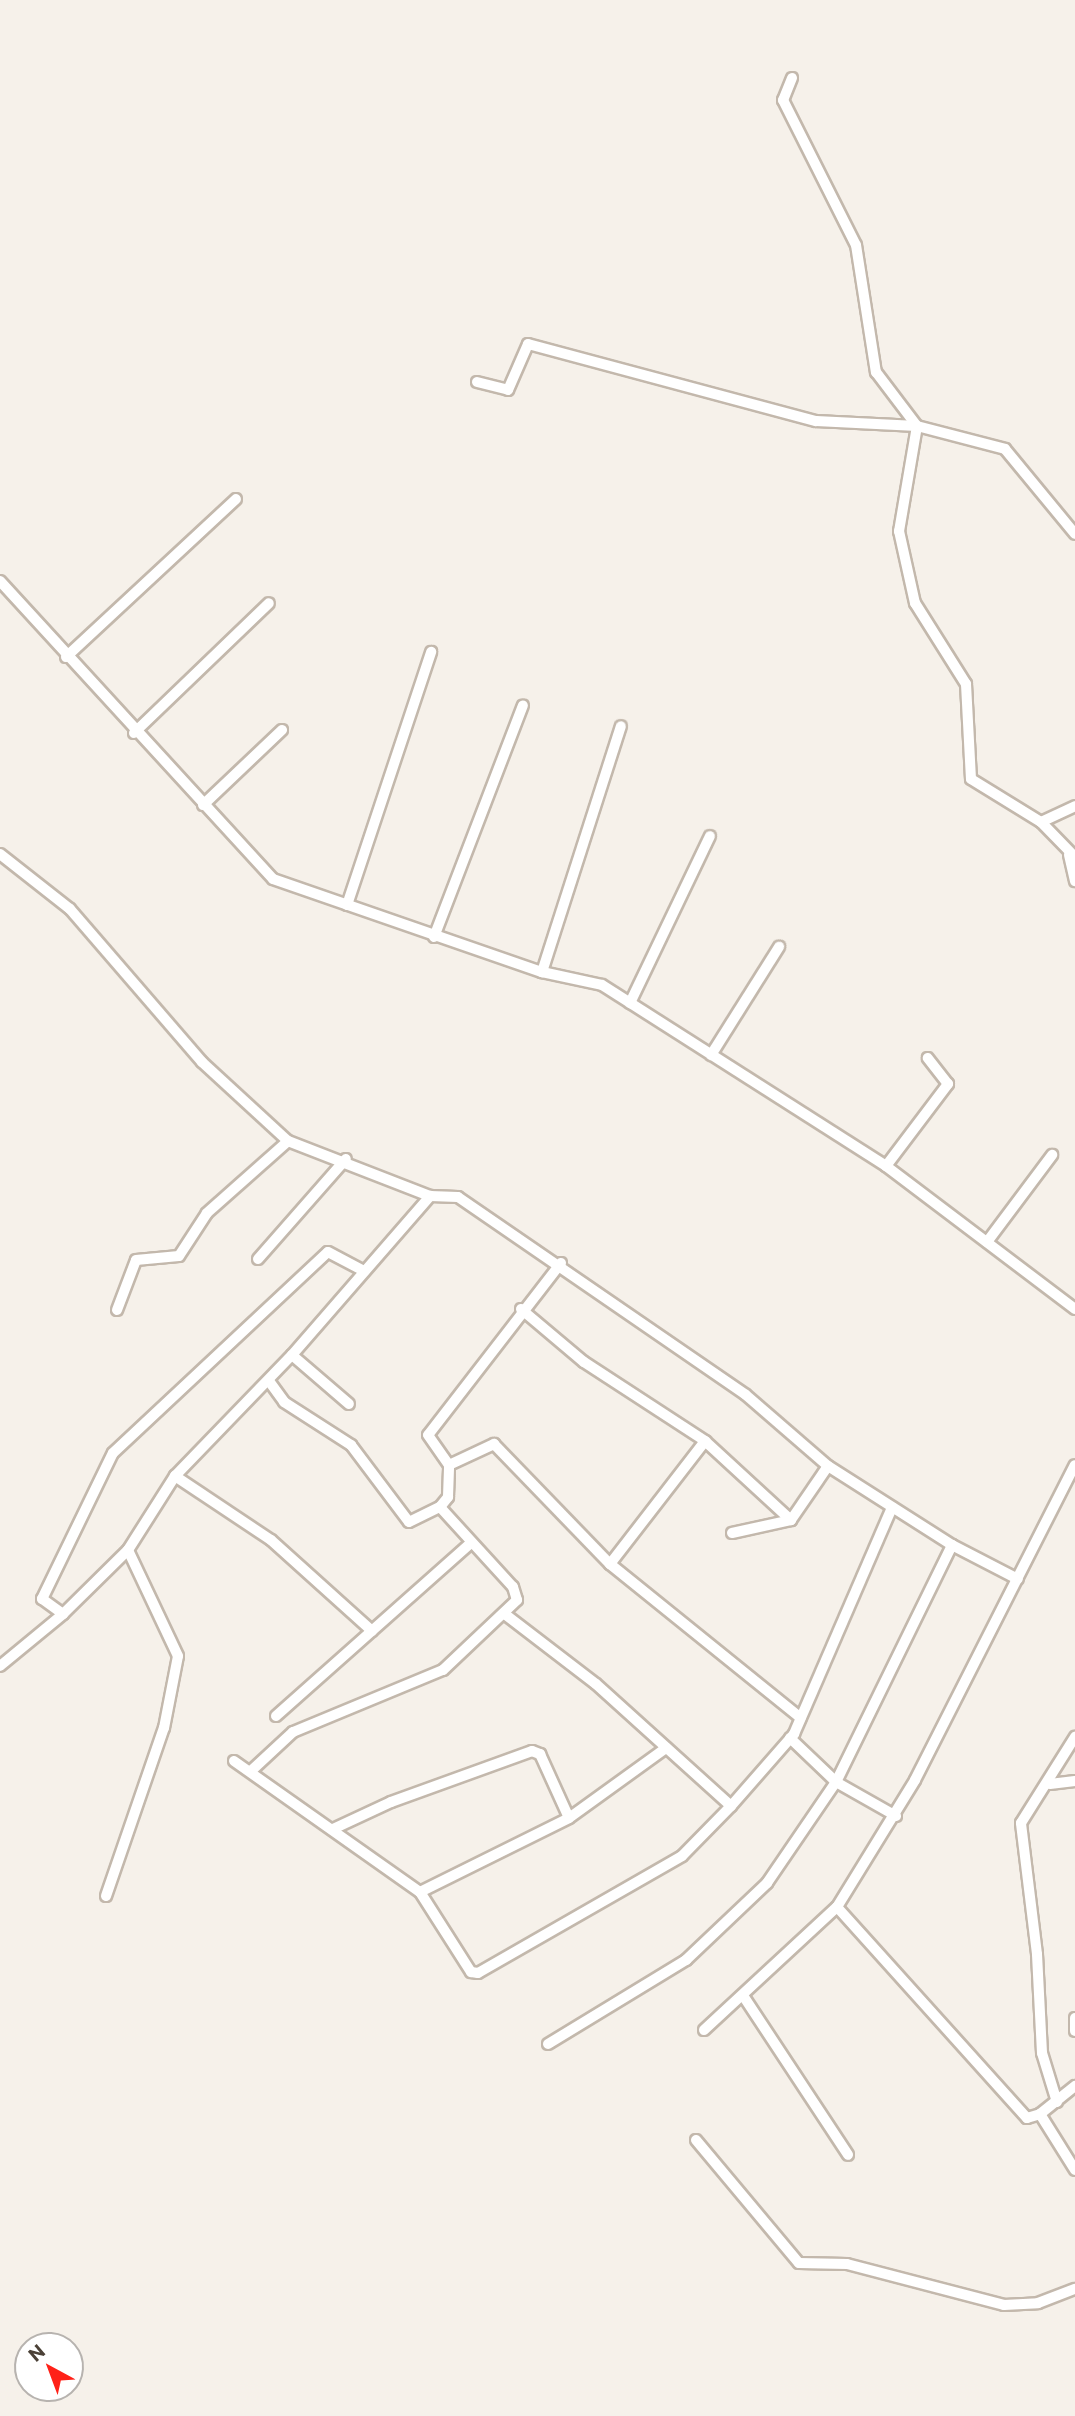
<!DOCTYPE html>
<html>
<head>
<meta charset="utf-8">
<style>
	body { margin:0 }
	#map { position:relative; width:1075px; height:2416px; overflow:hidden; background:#f6f1ea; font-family:Commissioner,sans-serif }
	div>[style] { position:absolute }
	.roads { filter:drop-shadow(2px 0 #c3b8ac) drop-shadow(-2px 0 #c3b8ac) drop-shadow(0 2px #c3b8ac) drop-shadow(0 -2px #c3b8ac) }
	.street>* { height:10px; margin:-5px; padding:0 5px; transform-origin:5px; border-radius:5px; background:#fff }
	span { translate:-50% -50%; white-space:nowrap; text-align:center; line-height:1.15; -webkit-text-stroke:6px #fff; paint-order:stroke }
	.north { position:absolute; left:14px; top:2332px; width:70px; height:70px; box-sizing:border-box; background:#fff; border:2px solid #b7b3af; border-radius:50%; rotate:319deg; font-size:19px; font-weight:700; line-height:28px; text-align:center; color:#4b4137 }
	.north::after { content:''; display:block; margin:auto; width:24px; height:32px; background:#ff2118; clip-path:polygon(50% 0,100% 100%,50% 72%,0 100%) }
</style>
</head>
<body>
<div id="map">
	<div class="roads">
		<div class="street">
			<div style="left:792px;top:78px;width:24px;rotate:112deg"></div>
			<div style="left:783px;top:100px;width:162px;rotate:63.3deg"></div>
			<div style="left:856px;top:245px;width:129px;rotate:81.1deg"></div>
			<div style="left:876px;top:372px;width:68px;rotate:52.8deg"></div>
			<div style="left:917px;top:426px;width:91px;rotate:14.6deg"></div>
			<div style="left:1005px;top:449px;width:110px;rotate:50.5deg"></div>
			<div style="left:477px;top:382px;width:32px;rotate:14deg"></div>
			<div style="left:508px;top:390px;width:50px;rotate:-66.5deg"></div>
			<div style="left:528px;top:344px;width:298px;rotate:15deg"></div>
			<div style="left:816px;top:421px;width:101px;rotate:2.8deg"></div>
			<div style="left:917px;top:426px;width:107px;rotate:99.7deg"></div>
			<div style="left:899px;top:531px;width:74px;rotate:77.5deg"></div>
			<div style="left:915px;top:603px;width:96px;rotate:57.8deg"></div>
			<div style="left:966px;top:684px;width:95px;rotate:87deg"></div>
			<div style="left:971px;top:779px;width:82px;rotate:31.6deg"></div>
			<div style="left:1041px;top:822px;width:38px;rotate:-25deg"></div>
			<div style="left:0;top:581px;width:404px;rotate:47.5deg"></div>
			<div style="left:273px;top:879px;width:285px;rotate:19.1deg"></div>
			<div style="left:542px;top:972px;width:61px;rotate:12.2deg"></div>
			<div style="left:602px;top:985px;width:337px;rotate:32.5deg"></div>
			<div style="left:886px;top:1166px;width:237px;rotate:37.1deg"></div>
			<div style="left:66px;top:657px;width:232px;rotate:-42.9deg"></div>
			<div style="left:134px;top:733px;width:187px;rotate:-43.9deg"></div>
			<div style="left:203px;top:805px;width:109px;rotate:-43.5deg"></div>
			<div style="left:1041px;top:822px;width:49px;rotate:45.8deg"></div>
			<div style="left:0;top:854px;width:89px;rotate:38.2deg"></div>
			<div style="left:70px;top:909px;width:202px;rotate:49.2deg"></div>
			<div style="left:202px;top:1062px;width:117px;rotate:42.6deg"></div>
			<div style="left:288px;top:1141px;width:152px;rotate:21.2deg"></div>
			<div style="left:430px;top:1196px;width:28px;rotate:2deg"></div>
			<div style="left:458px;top:1197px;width:349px;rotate:34.5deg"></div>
			<div style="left:746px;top:1395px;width:108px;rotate:40.9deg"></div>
			<div style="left:828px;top:1466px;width:147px;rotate:32.5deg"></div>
			<div style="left:952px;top:1545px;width:74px;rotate:27.3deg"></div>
			<div style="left:1069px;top:855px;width:27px;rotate:77deg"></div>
			<div style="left:347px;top:905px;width:267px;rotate:-71.6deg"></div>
			<div style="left:434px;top:937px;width:248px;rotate:-69deg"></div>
			<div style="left:542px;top:972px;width:258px;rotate:-72.2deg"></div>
			<div style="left:630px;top:1003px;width:185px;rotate:-64.4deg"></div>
			<div style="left:711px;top:1055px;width:128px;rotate:-57.8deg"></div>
			<div style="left:886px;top:1166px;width:103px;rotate:-52.9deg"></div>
			<div style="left:948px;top:1084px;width:33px;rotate:-128deg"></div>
			<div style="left:987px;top:1242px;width:109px;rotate:-53.2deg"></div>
			<div style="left:258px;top:1259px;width:133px;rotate:-48.7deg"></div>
			<div style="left:561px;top:1263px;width:217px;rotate:127.7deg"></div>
			<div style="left:428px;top:1435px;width:37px;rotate:55deg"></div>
			<div style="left:449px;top:1465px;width:50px;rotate:-25deg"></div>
			<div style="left:494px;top:1444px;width:167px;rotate:46deg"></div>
			<div style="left:610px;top:1564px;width:245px;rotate:38.9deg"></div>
			<div style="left:521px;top:1309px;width:82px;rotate:40.1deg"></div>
			<div style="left:584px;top:1362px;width:145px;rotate:33.1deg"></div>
			<div style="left:705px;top:1441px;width:117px;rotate:42.6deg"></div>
			<div style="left:117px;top:1310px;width:53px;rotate:-69.2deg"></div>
			<div style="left:136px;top:1260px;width:43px;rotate:-5.3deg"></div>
			<div style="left:179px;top:1256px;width:51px;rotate:-56.9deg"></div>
			<div style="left:207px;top:1213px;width:108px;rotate:-41.6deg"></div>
			<div style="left:292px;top:1355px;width:75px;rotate:40.7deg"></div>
			<div style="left:269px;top:1381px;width:26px;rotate:54deg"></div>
			<div style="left:284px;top:1402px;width:80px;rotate:32.7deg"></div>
			<div style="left:351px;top:1445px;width:96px;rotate:53deg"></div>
			<div style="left:409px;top:1522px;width:34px;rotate:-26deg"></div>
			<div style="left:440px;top:1507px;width:13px;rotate:-51deg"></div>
			<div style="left:448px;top:1497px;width:32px;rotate:-88deg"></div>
			<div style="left:175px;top:1476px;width:115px;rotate:33.7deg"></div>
			<div style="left:271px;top:1540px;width:136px;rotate:42deg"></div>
			<div style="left:732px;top:1533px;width:60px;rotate:-12.4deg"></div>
			<div style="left:791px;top:1520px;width:65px;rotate:-55.6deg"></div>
			<div style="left:610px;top:1564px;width:155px;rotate:-52.3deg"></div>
			<div style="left:63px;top:1614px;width:26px;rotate:-144deg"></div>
			<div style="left:42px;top:1599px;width:162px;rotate:-64.1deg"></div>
			<div style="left:113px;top:1453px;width:294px;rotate:-43.1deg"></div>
			<div style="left:328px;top:1252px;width:41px;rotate:27.8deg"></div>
			<div style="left:506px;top:1615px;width:113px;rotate:37.5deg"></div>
			<div style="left:596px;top:1684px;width:182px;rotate:42.1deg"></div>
			<div style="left:0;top:1666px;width:82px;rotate:-39.5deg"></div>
			<div style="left:63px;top:1614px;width:91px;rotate:-44.6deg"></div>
			<div style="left:128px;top:1550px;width:88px;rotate:-57.6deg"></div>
			<div style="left:175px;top:1476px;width:168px;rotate:-46deg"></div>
			<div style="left:292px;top:1355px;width:211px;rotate:-49deg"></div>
			<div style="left:276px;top:1716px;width:259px;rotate:-41.6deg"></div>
			<div style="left:790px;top:1738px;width:64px;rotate:43.7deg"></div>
			<div style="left:836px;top:1782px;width:69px;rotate:29.5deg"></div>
			<div style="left:234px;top:1761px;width:228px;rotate:35.2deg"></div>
			<div style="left:420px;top:1892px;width:95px;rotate:57.5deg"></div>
			<div style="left:471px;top:1972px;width:7px;rotate:8deg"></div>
			<div style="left:478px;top:1973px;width:235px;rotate:-29.8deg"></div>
			<div style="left:682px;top:1856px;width:70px;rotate:-45.6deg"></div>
			<div style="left:731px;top:1806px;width:96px;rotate:-48.8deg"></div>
			<div style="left:794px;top:1734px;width:247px;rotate:-66.6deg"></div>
			<div style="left:252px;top:1770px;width:56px;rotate:-42.8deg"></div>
			<div style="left:293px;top:1732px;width:162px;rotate:-22.5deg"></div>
			<div style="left:443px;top:1670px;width:102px;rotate:-43.4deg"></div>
			<div style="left:517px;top:1600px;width:14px;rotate:-107deg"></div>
			<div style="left:513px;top:1587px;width:108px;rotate:-132.4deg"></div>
			<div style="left:1050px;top:1784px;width:25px;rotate:-7deg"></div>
			<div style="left:333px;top:1829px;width:64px;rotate:-25deg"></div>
			<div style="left:391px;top:1802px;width:150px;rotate:-19.9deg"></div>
			<div style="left:532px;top:1751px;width:9px;rotate:21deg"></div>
			<div style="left:540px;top:1754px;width:70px;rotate:65.6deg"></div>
			<div style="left:420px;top:1892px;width:166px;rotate:-26.4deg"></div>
			<div style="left:569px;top:1818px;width:120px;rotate:-35.8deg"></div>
			<div style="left:106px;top:1896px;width:178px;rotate:-71deg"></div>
			<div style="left:164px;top:1728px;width:73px;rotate:-79deg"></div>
			<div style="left:178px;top:1656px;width:117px;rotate:-115.3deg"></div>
			<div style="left:837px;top:1907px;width:284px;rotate:48deg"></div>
			<div style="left:1027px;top:2118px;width:14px;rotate:-17deg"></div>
			<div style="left:1040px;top:2114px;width:45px;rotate:-38.7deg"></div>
			<div style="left:744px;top:1997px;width:189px;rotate:56.6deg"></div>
			<div style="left:1075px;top:2018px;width:13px;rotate:90deg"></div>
			<div style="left:704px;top:2030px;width:181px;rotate:-42.8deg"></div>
			<div style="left:837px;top:1907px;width:149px;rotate:-58.4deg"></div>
			<div style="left:915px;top:1780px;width:353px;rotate:-63.1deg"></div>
			<div style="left:548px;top:2044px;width:162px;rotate:-31.3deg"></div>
			<div style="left:686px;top:1960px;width:112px;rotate:-43.5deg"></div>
			<div style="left:767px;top:1883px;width:122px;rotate:-55.7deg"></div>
			<div style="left:836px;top:1782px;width:264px;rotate:-63.9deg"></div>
			<div style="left:1057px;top:2102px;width:51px;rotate:-107deg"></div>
			<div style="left:1042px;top:2053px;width:99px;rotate:-92.9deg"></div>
			<div style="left:1037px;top:1954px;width:132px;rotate:-97deg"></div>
			<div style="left:1021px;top:1823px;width:102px;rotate:-57.9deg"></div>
			<div style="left:1040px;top:2114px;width:66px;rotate:58deg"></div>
			<div style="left:696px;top:2140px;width:160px;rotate:50.1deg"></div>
			<div style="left:799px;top:2263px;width:48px;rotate:1.2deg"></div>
			<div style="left:847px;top:2264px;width:162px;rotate:14.6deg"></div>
			<div style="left:1004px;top:2305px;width:34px;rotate:-3deg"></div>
			<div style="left:1038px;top:2303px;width:40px;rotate:-21deg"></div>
		</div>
	</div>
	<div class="north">N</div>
</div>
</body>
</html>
